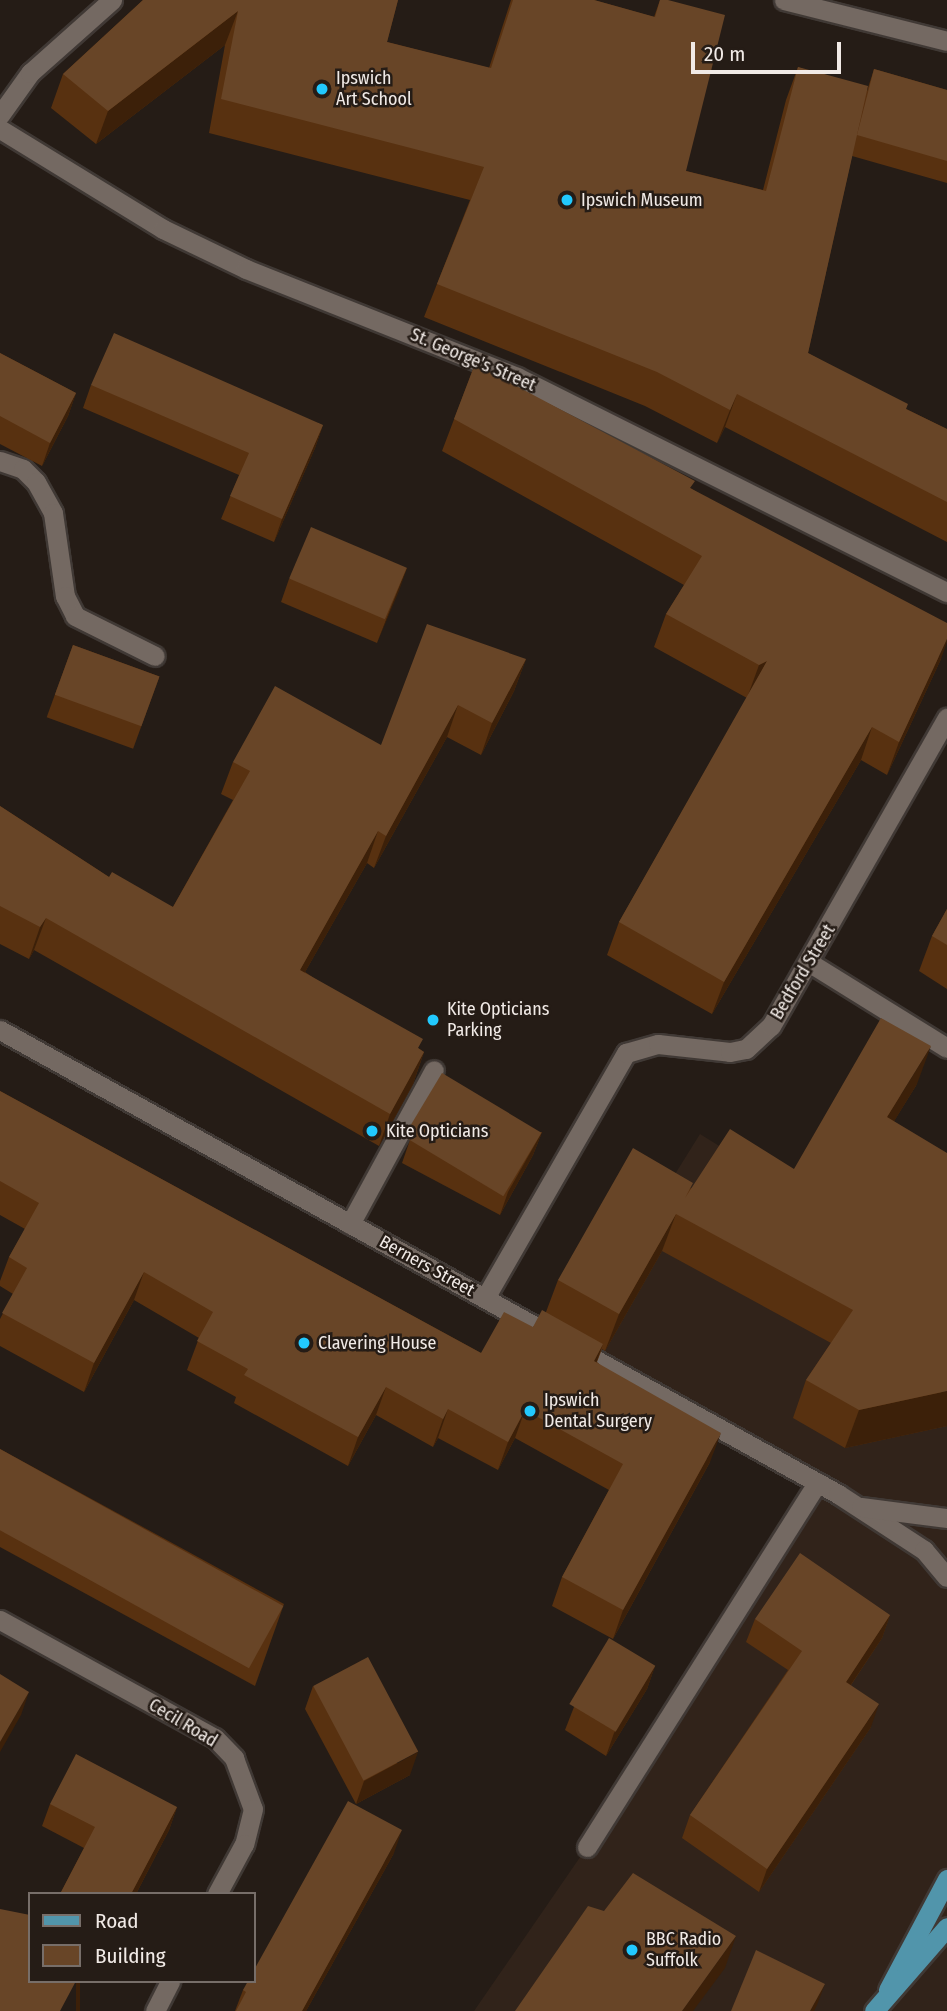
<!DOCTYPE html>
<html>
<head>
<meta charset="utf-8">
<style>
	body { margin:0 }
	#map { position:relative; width:947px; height:2011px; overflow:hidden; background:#251c16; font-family:"Fira Sans Condensed",sans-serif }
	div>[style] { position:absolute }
	.built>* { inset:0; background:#31231a }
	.roads { filter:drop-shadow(2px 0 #403935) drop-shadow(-2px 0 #403935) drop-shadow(0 2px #403935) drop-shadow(0 -2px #403935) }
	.service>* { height:19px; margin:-9.5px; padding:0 9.5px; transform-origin:9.5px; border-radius:9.5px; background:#746962 }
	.minor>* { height:19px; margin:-9.5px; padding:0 9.5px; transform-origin:9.5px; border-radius:9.5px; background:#746962 }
	.tertiary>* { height:19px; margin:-9.5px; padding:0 9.5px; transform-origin:9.5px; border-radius:9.5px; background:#746962 }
	.primary>* { height:19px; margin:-9.5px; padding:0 9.5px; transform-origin:9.5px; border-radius:9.5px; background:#5195ab }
	.wall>* { inset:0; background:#583110; transform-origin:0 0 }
	.shaded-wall>* { inset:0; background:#3c2009; transform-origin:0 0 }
	.building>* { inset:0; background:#684527; transform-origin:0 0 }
	.dots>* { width:19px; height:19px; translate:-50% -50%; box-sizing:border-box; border:4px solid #251c16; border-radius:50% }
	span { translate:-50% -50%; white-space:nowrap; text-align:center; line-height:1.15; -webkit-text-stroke:5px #251c16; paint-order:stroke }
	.poi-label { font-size:18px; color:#f1eae6 }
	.left { translate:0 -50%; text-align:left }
	.street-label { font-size:18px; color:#f1eae6 }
	.legend { position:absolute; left:28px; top:1892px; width:228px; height:91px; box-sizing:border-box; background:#251c16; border:2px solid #776e69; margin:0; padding:9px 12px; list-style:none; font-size:21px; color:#f1eae6 }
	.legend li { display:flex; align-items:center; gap:14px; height:35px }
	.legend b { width:35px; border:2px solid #776e69 }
	.scale { position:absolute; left:691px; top:42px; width:150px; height:32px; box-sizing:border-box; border:4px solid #f1eae6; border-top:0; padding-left:9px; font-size:21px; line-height:24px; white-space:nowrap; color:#f1eae6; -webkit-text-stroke:5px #251c16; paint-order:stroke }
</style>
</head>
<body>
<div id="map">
	<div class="built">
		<div style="clip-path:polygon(700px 1134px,906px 1262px,947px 1200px,947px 2011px,474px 2011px,587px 1847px,817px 1483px,570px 1366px,657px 1203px)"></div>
	</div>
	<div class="roads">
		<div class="service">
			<div style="left:810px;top:963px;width:161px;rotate:31.8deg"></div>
			<div style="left:350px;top:1224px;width:175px;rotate:-61.4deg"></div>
			<div style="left:587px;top:1847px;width:431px;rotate:-57.7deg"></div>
		</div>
		<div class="minor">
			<div style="left:0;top:115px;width:52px;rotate:-54.5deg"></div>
			<div style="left:30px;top:73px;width:110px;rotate:-41.7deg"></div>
			<div style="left:0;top:129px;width:191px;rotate:31.5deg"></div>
			<div style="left:163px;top:229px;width:92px;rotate:25.7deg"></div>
			<div style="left:246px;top:269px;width:292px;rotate:21.7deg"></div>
			<div style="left:517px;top:377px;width:481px;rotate:26.6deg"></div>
			<div style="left:0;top:461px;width:24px;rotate:19deg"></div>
			<div style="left:23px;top:469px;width:18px;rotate:45deg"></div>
			<div style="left:36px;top:482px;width:35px;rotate:61deg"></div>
			<div style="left:53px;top:513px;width:84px;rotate:81.8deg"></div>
			<div style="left:65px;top:596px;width:22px;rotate:63deg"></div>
			<div style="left:75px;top:616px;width:89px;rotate:26.6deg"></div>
			<div style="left:485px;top:1298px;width:283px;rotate:-60.1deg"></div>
			<div style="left:626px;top:1053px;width:33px;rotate:-16deg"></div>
			<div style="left:658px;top:1044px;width:72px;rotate:6.3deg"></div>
			<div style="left:730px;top:1052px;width:16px;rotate:-11deg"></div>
			<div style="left:746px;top:1049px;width:34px;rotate:-43deg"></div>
			<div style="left:771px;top:1026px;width:355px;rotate:-60.3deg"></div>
			<div style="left:0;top:1620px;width:245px;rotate:28.8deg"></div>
			<div style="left:215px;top:1738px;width:28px;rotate:46deg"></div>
			<div style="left:234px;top:1758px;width:54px;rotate:69.6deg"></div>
			<div style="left:253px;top:1809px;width:36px;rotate:104deg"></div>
			<div style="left:244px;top:1844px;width:57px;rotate:118.4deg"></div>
			<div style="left:155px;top:2011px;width:34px;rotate:-63deg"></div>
		</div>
		<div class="tertiary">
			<div style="left:784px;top:0;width:168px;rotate:14.1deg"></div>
			<div style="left:0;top:1030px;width:958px;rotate:28.97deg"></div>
			<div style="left:838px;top:1494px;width:103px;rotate:33.1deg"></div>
			<div style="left:924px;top:1550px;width:35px;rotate:50deg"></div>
			<div style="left:861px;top:1507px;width:87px;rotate:7.3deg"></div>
		</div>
		<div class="primary">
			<div style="left:888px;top:1990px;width:126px;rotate:-62deg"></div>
			<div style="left:874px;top:2011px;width:111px;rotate:-49deg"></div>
		</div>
	</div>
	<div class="wall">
		<div style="clip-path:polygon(143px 0,398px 0,387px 42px,489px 68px,511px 0,594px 0,654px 17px,660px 0,686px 171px,763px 190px,786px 100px,798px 67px,867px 91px,874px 69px,947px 90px,947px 183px,852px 156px,808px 353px,906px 409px,947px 429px,947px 542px,725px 427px,717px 443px,645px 406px,424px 317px,470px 200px,209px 133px,225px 45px,96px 144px,51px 108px,63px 74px)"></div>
		<div style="clip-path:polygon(0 353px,76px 393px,68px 416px,42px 466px,0 444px)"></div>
		<div style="clip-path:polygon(475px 364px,692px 489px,941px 659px,887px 775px,861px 760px,712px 1014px,607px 955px,619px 922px,747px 698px,654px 647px,666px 614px,684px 585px,442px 451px)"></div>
		<div style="clip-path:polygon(91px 385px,323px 425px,315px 448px,274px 542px,221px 519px,239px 475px,83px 408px)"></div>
		<div style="clip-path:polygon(407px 568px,377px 643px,281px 602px,289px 579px)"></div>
		<div style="left:73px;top:645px;width:92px;height:77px;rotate:20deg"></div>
		<div style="clip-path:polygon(526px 659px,514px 691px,481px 755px,447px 737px,374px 868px,367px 863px,305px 972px,424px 1052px,413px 1084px,379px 1146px,34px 950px,29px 959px,0 944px,0 806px,109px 877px,173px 907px,233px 800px,221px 794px,233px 762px,381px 745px)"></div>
		<div style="clip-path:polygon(947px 909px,947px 989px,919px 971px,932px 936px)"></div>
		<div style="clip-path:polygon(917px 1084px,894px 1121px,947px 1426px,845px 1448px,793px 1418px,806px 1380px,831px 1343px,662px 1251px,605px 1351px,602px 1349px,597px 1362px,710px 1462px,613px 1639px,552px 1606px,562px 1577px,609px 1490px,515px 1438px,498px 1470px,438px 1438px,433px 1447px,376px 1415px,348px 1466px,234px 1403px,236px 1397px,187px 1370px,199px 1338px,134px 1300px,84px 1392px,0 1346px,0 1319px,13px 1294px,0 1286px,0 1281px,9px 1257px,25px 1229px,0 1215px,0 1091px,481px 1353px,533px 1327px,546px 1312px,558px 1280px,691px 1188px,794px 1169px)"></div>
		<div style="clip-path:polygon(542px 1132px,533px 1155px,500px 1215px,402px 1163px,410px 1140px)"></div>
		<div style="clip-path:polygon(0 1449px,284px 1604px,255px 1686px,0 1547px)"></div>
		<div style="clip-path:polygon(890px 1615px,882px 1638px,851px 1685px,871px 1727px,759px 1892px,682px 1838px,690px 1815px,788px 1670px,746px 1642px,755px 1619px)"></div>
		<div style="clip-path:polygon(655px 1666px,647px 1689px,606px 1756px,565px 1730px,574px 1707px)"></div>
		<div style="clip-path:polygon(313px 1686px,410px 1775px,356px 1804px,305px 1709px)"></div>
		<div style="clip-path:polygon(50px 1804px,177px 1807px,169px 1830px,136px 1894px,60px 1894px,84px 1848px,42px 1826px)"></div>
		<div style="clip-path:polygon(394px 1853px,306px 2011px,235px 2011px,243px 1990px)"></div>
	</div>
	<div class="shaded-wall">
		<div style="clip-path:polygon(238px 11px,225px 45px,96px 144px,108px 111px)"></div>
		<div style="clip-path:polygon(76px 393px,68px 416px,42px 466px,50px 443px)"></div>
		<div style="clip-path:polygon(737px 394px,725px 427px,717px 443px,730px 410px)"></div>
		<div style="clip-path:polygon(323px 425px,315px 448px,274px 542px,282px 519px)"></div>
		<div style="clip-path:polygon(407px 568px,399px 591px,377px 643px,386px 620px)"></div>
		<div style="clip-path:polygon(947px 639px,947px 642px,941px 659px,887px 775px,899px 742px)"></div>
		<div style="clip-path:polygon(526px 659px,514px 691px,481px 755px,492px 723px)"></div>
		<div style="clip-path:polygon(767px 661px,747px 698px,759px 665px)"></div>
		<div style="clip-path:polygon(458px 705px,447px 737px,374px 868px,386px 836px)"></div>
		<div style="clip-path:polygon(872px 727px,861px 760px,712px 1014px,724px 982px)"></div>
		<div style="clip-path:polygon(378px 831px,367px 863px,288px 1002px,300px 970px)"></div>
		<div style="clip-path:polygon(46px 918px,34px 950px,29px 959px,40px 927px)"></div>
		<div style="clip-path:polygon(931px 1046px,917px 1084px,874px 1154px,887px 1117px)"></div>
		<div style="clip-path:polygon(424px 1052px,413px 1084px,379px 1146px,390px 1114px)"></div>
		<div style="clip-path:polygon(542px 1132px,533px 1155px,500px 1215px,508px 1192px)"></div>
		<div style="clip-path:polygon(676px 1214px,662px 1251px,605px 1351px,619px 1314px)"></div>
		<div style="clip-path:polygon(144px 1272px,134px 1300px,84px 1392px,94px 1363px)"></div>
		<div style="clip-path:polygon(603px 1344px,593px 1372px,594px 1361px)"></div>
		<div style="clip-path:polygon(386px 1387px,376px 1415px,348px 1466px,358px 1437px)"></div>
		<div style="clip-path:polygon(947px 1391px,947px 1426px,845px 1448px,859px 1410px)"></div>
		<div style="clip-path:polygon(448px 1409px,438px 1438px,433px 1447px,443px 1419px)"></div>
		<div style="clip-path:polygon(525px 1410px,515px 1438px,498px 1470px,508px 1442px)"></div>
		<div style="clip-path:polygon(721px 1433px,710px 1462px,613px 1639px,623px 1610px)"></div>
		<div style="clip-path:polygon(890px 1615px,882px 1638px,838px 1704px,846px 1682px)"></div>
		<div style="clip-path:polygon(655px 1666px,647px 1689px,606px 1756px,614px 1733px)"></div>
		<div style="clip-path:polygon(29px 1692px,21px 1715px,0 1752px,0 1742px)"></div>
		<div style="clip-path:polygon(879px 1704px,871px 1727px,759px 1892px,767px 1869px)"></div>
		<div style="clip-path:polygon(418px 1752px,410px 1775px,356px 1804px,364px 1781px)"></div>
		<div style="clip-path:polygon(177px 1807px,169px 1830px,136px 1894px,131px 1894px)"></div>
		<div style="clip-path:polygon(402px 1830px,394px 1853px,306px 2011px,302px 2011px)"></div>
		<div style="clip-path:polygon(736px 1936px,725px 1968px,693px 2011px,682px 2011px)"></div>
		<div style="left:76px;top:1981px;width:4px;height:34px"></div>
		<div style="clip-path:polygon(825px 1984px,817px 2005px,814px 2011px,810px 2011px)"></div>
	</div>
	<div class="building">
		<div style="clip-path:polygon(143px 0,398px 0,387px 42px,491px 68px,513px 0,594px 0,655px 17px,660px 0,668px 0,725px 15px,686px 171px,766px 191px,798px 67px,868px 86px,808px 353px,908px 404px,906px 409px,947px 429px,947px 502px,737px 394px,730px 410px,657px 372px,437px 284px,484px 167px,221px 99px,238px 11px,108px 111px,63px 74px)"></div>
		<div style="clip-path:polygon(874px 69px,947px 90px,947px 161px,857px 135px)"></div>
		<div style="clip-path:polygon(114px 333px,323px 425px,282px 519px,230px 496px,249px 453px,91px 385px)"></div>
		<div style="clip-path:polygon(0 353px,76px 393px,50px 443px,0 416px)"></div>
		<div style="clip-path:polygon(475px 364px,695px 481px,690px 488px,947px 623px,947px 639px,899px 742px,872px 727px,724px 982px,619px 922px,767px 661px,759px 665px,666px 614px,702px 556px,454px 419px)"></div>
		<div style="left:311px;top:527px;width:104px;height:56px;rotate:23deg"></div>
		<div style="clip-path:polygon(427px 624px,526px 659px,492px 723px,458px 705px,386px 836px,378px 831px,300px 970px,423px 1039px,418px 1048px,424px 1052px,390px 1114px,46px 918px,40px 927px,0 906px,0 806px,109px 877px,112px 872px,173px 907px,250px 771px,233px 762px,275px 686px,381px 745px)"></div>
		<div style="left:73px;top:645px;width:92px;height:53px;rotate:20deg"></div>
		<div style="clip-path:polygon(947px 909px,947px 945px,932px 936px)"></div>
		<div style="clip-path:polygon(881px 1018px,931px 1046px,887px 1117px,947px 1153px,947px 1391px,859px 1410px,806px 1380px,853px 1310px,676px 1214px,619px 1314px,558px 1280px,633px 1148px,693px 1183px,685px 1198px,730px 1129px,794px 1169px)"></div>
		<div style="left:442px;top:1073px;width:116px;height:74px;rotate:31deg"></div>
		<div style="clip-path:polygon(0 1091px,481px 1353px,504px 1312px,533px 1327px,542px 1310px,603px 1344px,594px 1361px,721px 1433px,623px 1610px,562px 1577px,623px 1464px,525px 1410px,508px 1442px,448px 1409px,443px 1419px,386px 1387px,358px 1437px,244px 1375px,248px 1369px,197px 1341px,213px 1312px,144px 1272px,94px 1363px,2px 1313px,27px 1268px,9px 1257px,39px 1203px,0 1181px)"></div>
		<div style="left:0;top:1449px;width:324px;height:71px;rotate:29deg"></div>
		<div style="clip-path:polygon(800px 1553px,890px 1615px,846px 1682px,879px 1704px,767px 1869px,690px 1815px,802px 1651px,755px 1619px)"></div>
		<div style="left:609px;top:1638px;width:54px;height:77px;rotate:31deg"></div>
		<div style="left:368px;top:1657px;width:107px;height:62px;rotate:62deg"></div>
		<div style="clip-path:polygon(0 1674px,29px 1692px,0 1742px)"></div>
		<div style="clip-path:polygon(76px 1754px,177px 1807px,131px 1894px,60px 1894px,95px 1827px,50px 1804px)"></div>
		<div style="clip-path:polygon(348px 1801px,402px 1830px,302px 2011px,236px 2011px,246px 1992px,243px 1990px,248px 1981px,254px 1981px,254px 1970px)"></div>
		<div style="clip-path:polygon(633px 1873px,736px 1936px,682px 2011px,515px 2011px,588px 1906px,604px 1911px)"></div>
		<div style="clip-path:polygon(0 1909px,30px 1915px,30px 1981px,76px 1981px,60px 2011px,0 2011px)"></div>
		<div style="clip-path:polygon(756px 1950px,825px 1984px,810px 2011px,731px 2011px)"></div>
	</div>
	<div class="dots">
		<div style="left:322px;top:89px;background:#22c9fe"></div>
		<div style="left:567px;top:200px;background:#22c9fe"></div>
		<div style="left:433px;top:1020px;background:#22c9fe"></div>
		<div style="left:372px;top:1131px;background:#22c9fe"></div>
		<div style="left:304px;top:1343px;background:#22c9fe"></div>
		<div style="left:530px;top:1411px;background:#22c9fe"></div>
		<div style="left:632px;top:1950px;background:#22c9fe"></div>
	</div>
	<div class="poi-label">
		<span class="left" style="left:336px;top:89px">Ipswich<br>Art School</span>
		<span class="left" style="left:581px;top:200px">Ipswich Museum</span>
		<span class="left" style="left:447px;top:1020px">Kite Opticians<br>Parking</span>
		<span class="left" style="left:386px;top:1131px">Kite Opticians</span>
		<span class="left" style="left:318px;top:1343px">Clavering House</span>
		<span class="left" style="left:544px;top:1411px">Ipswich<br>Dental Surgery</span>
		<span class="left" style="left:646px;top:1950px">BBC Radio<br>Suffolk</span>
	</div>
	<div class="street-label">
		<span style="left:473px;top:360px;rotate:23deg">St. George's Street</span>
		<span style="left:803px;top:972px;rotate:-59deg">Bedford Street</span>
		<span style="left:427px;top:1266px;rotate:29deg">Berners Street</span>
		<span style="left:183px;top:1723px;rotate:31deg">Cecil Road</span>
	</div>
	<ul class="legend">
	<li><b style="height:9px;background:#5195ab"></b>Road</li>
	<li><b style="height:19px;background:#684527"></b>Building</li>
	</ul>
	<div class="scale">20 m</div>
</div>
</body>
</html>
